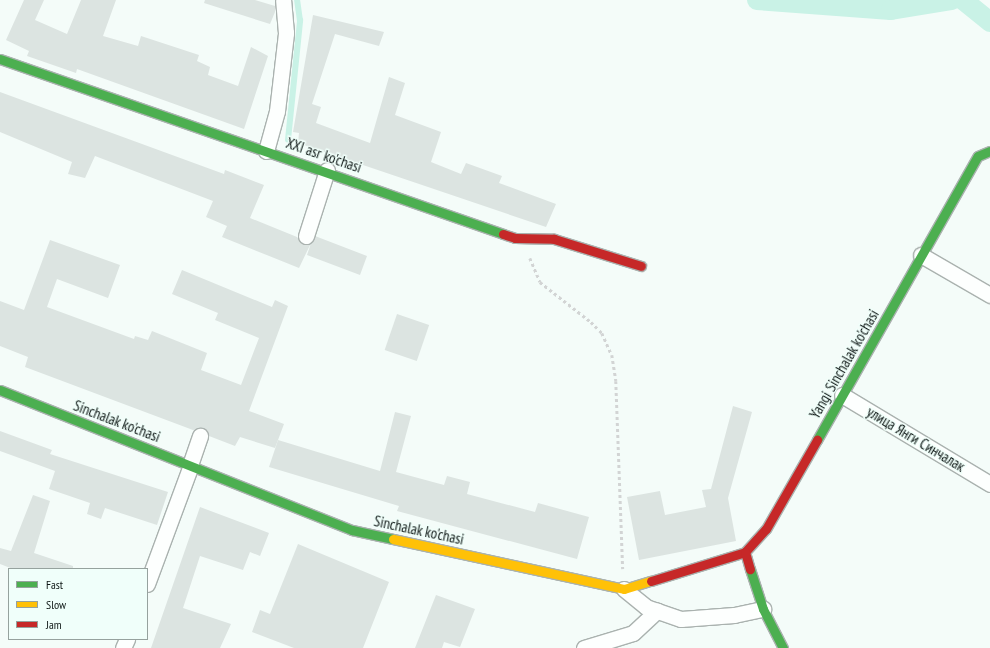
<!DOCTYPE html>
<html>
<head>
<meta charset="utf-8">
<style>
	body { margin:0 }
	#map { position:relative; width:990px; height:648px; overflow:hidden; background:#f4fcf9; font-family:"PT Sans Narrow",sans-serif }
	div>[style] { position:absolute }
	.stream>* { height:5.5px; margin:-2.75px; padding:0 2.75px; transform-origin:2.75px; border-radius:2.75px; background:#c9f2e6 }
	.canal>* { height:20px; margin:-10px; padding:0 10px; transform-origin:10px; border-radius:10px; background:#c9f2e6 }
	.building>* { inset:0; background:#dce4e1; transform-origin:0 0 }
	.path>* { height:2.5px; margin-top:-1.25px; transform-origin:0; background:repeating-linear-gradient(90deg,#d2d4d4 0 3px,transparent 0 6px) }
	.roads { filter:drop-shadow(1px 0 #aab2af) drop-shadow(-1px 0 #aab2af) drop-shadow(0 1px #aab2af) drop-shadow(0 -1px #aab2af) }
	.street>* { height:15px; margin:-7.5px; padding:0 7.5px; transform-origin:7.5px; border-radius:7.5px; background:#fdfffe }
	.fast>* { height:9px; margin:-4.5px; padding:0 4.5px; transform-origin:4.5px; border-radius:4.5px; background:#4caf50 }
	.slow>* { height:9px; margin:-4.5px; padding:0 4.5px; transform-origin:4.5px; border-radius:4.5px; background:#ffc107 }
	.jam>* { height:9px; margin:-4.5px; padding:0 4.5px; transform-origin:4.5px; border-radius:4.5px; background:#c62828 }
	span { translate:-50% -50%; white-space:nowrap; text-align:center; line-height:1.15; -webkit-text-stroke:3px #f0fffa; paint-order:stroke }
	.street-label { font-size:15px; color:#0e1715 }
	.legend { position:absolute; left:8px; top:568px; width:140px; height:72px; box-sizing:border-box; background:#f0fffa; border:1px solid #96a29e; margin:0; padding:5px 7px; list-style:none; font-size:12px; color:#0e1715 }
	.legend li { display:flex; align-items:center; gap:8px; height:20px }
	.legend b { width:20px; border:1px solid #96a29e }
</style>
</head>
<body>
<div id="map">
	<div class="stream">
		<div style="left:288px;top:140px;width:120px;rotate:-84.2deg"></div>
		<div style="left:300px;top:21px;width:21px;rotate:-98deg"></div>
	</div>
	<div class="canal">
		<div style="left:757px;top:0;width:134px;rotate:4.3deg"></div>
		<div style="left:891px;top:10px;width:62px;rotate:-9.3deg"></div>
		<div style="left:963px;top:0;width:35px;rotate:39deg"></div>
	</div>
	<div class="building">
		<div style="clip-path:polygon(24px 0,44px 0,35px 20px,67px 34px,81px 0,116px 0,103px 36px,138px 46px,141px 36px,199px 55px,197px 61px,210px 67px,208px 75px,238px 86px,251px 47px,268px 56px,244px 129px,77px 69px,76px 73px,27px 56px,29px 51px,6px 40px)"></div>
		<div style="clip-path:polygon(205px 0,255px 0,275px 6px,275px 12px,270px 24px,204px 3px)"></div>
		<div style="clip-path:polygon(313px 15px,384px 32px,379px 46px,335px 34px,312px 104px,321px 107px,316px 123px,370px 143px,389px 77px,405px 83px,395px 115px,441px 132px,431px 162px,461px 174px,466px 163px,502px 176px,499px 183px,556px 204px,546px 227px,298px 143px,299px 133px,293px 132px)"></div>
		<div style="clip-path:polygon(0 92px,224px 174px,225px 170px,264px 185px,250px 218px,297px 237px,303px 244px,312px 243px,315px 236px,367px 256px,360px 275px,307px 255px,311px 243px,299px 268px,222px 237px,227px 226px,206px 217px,213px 201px,95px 156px,85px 178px,68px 174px,72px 162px,0 132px)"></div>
		<div style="clip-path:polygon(50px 240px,120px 265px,108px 298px,57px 279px,47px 307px,134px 339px,135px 336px,148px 340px,152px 331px,207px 353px,201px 370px,241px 385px,259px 338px,215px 320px,218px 313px,172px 294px,182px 270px,272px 307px,275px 300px,288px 306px,249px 411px,284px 424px,275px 448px,240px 437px,235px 446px,209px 436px,203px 428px,193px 430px,25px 367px,28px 357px,0 346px,0 301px,24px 310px)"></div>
		<div style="left:397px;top:314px;width:34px;height:38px;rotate:19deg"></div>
		<div style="clip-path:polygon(733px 406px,752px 412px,728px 498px,736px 541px,639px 560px,627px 497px,660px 491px,665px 515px,706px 507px,702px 490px,711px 489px)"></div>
		<div style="clip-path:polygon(395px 412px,411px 416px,396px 472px,444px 485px,447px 476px,470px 482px,467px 494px,535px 512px,538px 503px,589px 517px,577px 559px,397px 511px,399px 506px,269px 467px,278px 440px,380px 471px)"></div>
		<div style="clip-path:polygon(0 431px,52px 450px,50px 454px,168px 492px,157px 525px,105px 508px,101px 519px,87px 514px,90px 503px,49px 489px,55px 471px,0 451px)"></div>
		<div style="clip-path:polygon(33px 495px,50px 501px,34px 553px,73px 566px,73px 569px,13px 569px,0 564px,0 548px,11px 551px)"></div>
		<div style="clip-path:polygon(200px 507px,269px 533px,260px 556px,250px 552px,243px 570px,200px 556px,183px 608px,231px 624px,220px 648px,151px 648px)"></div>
		<div style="clip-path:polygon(298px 544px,389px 582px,363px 648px,294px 648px,252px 632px,260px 610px,270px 614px)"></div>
		<div style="clip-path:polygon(436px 595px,475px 609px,460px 647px,444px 642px,442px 648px,415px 648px)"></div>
	</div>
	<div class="path">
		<div style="left:530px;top:258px;width:26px;rotate:67deg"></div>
		<div style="left:540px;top:282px;width:65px;rotate:38.1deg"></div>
		<div style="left:591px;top:322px;width:16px;rotate:45deg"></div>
		<div style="left:602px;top:333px;width:24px;rotate:66deg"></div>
		<div style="left:612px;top:355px;width:26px;rotate:81deg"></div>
		<div style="left:616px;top:381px;width:188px;rotate:87.9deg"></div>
	</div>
	<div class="roads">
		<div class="street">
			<div style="left:266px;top:151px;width:41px;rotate:-74.6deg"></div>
			<div style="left:277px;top:111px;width:79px;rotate:-83.4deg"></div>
			<div style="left:286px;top:33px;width:33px;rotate:-95deg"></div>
			<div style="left:306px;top:236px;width:69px;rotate:-72.3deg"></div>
			<div style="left:921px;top:255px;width:80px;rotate:30.1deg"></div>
			<div style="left:842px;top:395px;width:173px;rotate:31deg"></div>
			<div style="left:190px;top:465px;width:31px;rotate:-71deg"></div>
			<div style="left:147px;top:584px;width:127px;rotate:-69.7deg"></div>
			<div style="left:624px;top:589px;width:28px;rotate:39deg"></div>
			<div style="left:646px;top:607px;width:37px;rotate:19deg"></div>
			<div style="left:681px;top:619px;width:53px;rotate:-4.3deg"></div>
			<div style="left:734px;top:615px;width:30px;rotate:-12deg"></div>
			<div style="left:123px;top:648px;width:10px;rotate:-66deg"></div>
			<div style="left:584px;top:648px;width:51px;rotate:-17deg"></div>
			<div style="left:633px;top:633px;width:33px;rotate:-43deg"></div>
		</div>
		<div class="fast">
			<div style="left:0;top:59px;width:533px;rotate:19.18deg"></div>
			<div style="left:0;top:390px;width:379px;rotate:21.7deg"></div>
			<div style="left:352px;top:530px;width:42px;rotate:12.4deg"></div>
			<div style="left:817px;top:440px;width:326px;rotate:-60.5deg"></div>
			<div style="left:978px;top:156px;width:13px;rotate:-23deg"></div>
			<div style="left:750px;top:569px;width:42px;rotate:72deg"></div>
			<div style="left:763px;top:609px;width:44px;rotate:62.9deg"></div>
		</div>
		<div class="slow">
			<div style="left:393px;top:539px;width:236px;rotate:12.2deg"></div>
			<div style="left:624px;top:589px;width:28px;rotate:-17deg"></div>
		</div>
		<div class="jam">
			<div style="left:503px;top:234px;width:13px;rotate:18deg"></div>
			<div style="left:515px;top:238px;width:39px;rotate:1deg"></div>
			<div style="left:554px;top:239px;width:91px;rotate:17.2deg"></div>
			<div style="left:745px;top:552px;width:31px;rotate:-48deg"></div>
			<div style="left:766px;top:529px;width:103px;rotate:-60.2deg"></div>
			<div style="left:651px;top:581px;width:98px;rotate:-17.1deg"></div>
			<div style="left:745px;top:552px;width:18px;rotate:74deg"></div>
		</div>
	</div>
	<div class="street-label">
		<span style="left:324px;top:155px;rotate:19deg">XXI asr ko'chasi</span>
		<span style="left:844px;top:364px;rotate:-60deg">Yangi Sinchalak ko'chasi</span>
		<span style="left:117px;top:421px;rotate:21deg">Sinchalak ko'chasi</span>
		<span style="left:916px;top:439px;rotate:31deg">улица Янги Синчалак</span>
		<span style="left:419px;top:530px;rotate:12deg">Sinchalak ko'chasi</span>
	</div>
	<ul class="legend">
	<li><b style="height:5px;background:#4caf50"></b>Fast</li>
	<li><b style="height:5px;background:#ffc107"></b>Slow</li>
	<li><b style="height:5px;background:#c62828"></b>Jam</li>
	</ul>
</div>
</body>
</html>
